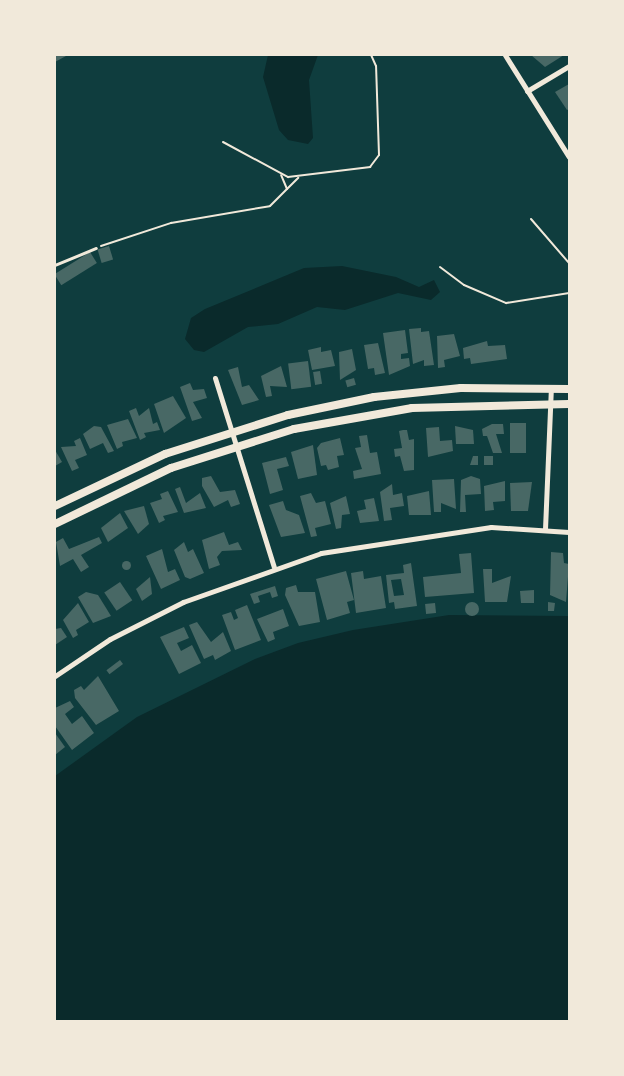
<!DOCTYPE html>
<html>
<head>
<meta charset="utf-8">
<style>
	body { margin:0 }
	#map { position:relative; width:624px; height:1076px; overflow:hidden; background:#0f3d3e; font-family:Rubik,sans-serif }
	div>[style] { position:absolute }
	.water>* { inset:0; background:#0a2a2b }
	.building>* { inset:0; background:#486865; transform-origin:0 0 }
	.round { border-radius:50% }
	.path>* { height:2px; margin:-1px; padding:0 1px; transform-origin:1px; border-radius:1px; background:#f1e9da }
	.service>* { height:2.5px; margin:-1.25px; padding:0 1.25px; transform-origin:1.25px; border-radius:1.25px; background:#f1e9da }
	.minor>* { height:5px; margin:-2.5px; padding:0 2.5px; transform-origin:2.5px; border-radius:2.5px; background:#f1e9da }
	.primary>* { height:8px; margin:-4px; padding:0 4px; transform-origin:4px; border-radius:4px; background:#f1e9da }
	span { translate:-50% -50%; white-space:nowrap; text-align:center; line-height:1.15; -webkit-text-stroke:5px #f1e9da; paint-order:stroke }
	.frame { position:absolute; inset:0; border:56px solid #f1e9da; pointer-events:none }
</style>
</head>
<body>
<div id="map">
	<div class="water">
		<div style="clip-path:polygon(268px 55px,318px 55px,309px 80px,313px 138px,308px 144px,288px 140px,279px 130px,263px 77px)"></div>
		<div style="clip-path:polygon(342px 266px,396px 277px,419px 287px,434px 280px,440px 292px,431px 300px,398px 293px,345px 310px,317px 307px,278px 324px,248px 327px,204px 352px,194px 350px,185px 339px,191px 318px,205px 309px,304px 268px)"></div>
		<div style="clip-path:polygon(449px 615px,569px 616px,569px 1021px,55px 1021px,55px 776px,137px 717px,255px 659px,298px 643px,353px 630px)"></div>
	</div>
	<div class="building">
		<div style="clip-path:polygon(55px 55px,65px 55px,66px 56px,55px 62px)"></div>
		<div style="clip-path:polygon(531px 55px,564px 55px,545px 67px)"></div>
		<div style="clip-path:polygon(569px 84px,569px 109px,567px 110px,555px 92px)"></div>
		<div style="left:109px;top:246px;width:14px;height:12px;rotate:73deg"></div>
		<div style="left:90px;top:252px;width:13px;height:42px;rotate:58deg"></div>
		<div style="clip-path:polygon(421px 328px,421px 332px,429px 331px,434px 365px,424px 366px,424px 360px,413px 364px,409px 329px)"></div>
		<div style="clip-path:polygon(405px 330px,408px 353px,401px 354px,401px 359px,409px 358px,410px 366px,389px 375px,383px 333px)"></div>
		<div style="clip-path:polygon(454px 334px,460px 356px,444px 360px,445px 367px,438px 368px,437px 336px)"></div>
		<div style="clip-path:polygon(487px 341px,488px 346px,505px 345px,507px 359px,471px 364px,470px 358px,464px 359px,463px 348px)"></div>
		<div style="clip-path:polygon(378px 343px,385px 373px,375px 375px,374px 368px,368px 369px,364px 345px)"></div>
		<div style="clip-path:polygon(321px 347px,321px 352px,331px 350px,335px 366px,312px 370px,308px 350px)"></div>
		<div style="clip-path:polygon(352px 349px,356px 370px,340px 380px,339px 352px)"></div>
		<div style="left:308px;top:361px;width:26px;height:20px;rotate:83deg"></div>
		<div style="clip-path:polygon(281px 366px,287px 387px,270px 386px,272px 396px,266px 397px,261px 376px)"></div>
		<div style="clip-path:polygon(238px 367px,242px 387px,249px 385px,259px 400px,242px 405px,228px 370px)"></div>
		<div style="left:320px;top:371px;width:13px;height:7px;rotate:81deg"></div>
		<div style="left:354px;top:378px;width:7px;height:9px;rotate:74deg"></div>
		<div style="clip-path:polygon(190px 383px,193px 390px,204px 389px,207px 398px,193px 402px,202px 418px,192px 421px,180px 387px)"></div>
		<div style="clip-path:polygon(173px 396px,186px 418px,164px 433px,154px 404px)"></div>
		<div style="clip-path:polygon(136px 408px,139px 416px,149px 408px,153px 424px,157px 422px,160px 430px,144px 433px,146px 437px,140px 440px,129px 411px)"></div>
		<div style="clip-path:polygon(128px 419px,137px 438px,122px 442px,123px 446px,117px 449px,107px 425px)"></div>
		<div style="left:510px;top:423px;width:16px;height:30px"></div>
		<div style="clip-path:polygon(492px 424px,503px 424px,504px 434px,496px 434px,502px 453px,493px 453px,487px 436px,483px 436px,482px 429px)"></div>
		<div style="clip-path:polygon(94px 426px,101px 427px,114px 451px,108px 453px,103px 443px,90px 449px,83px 434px)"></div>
		<div style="clip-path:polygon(455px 426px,473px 430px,474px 444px,456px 444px)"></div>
		<div style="clip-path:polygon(439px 427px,440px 441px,452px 440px,453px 451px,428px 457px,426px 428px)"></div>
		<div style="clip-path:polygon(403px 430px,407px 430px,409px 440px,414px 439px,414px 470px,404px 471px,400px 456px,395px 457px,394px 449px,402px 448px,399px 431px)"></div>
		<div style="clip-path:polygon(367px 435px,370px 453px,377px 452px,381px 474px,354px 479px,353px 471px,362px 469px,355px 448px,361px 447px,359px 436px)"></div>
		<div style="clip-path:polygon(80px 438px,87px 455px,75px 460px,79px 468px,72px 471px,61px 447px,76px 446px,74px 441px)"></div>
		<div style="clip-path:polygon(340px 438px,344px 455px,337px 456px,339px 467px,328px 470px,326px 465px,321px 466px,317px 448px,321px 443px)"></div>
		<div style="clip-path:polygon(313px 445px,317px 475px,298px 479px,291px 452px)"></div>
		<div style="clip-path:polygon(55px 450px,62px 462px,55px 466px)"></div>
		<div style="clip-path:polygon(473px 456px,478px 456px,478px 465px,470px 465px)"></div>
		<div style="left:484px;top:456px;width:9px;height:9px"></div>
		<div style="clip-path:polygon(286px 457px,289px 466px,277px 469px,283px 490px,270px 494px,262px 463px)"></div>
		<div style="clip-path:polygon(211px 476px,220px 492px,235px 490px,240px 504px,231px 507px,228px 500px,214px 507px,202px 486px,202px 478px)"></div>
		<div style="clip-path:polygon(471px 476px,480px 479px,481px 494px,465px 495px,466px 512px,460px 512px,461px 480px)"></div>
		<div style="clip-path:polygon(454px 479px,456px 509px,441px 503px,441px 512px,434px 512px,432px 480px)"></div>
		<div style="clip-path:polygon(505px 481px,505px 501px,493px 502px,494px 510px,485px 511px,484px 486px)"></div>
		<div style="clip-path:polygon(532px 482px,528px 511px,511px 511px,510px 483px)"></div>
		<div style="clip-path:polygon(392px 484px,393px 495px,402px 493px,404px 506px,390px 508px,392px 520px,384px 521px,380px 492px)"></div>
		<div style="clip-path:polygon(180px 487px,186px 503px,200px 493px,206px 508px,184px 513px,175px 489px)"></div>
		<div style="clip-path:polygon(168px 491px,178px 512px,163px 516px,165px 520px,159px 523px,150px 503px,162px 499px,160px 494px)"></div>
		<div style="clip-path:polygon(429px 491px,431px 515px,409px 515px,407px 496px)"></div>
		<div style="clip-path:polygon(311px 493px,316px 503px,325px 501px,331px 524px,315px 528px,317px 536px,311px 537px,300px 496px)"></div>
		<div style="clip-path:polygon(346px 496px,350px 514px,342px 515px,341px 528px,336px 529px,330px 503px)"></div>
		<div style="clip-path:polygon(374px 498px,379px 521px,360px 523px,357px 511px,366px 509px,364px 500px)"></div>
		<div style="clip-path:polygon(283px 501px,286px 510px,299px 515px,305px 533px,281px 537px,269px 505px)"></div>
		<div style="clip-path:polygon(144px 506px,149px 524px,138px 534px,124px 511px)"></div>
		<div style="clip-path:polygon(120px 513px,128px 528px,108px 542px,101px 528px)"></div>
		<div style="clip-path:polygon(224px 532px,229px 545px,238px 542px,242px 550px,222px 551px,217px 557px,220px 565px,209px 569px,202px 540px)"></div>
		<div style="clip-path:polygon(99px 537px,102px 543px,81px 555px,89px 567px,81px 572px,73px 559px,60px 566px,56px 542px,63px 538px,69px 549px)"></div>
		<div style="clip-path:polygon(184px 542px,188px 552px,193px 549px,204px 573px,190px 579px,185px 577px,174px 550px)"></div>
		<div style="clip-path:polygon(162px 549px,168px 572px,175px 569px,180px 580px,161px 589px,146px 556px)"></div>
		<div style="clip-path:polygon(551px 552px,563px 553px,564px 563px,569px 564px,566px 602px,550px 595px)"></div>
		<div style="clip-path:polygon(471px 553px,474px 593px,425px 597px,423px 577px,461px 573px,459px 554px)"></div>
		<div class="round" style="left:121.5px;top:560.5px;width:9px;height:9px"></div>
		<div style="clip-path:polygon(evenodd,411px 563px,417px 606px,395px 609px,394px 602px,389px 603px,386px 575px,404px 573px,403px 565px,411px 563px,401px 579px,404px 595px,394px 596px,391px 580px,401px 579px)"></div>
		<div style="clip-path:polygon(483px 569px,492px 569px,492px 583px,511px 576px,507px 602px,485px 602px)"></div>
		<div style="clip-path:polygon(346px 571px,354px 600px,347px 602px,350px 613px,327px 620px,316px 579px)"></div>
		<div style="clip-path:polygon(363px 571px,364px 579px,381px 576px,386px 608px,356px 613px,351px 573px)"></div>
		<div style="clip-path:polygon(150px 577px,152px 594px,142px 601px,136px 589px)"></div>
		<div style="left:120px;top:582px;width:22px;height:19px;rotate:56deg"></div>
		<div style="clip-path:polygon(296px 585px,298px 592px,315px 592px,320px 622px,299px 626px,285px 595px,286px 588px)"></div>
		<div style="clip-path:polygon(275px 586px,278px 596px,272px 598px,270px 592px,258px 596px,260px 602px,254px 604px,250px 594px)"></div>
		<div style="clip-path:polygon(534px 590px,534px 603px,521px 603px,520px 591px)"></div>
		<div style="clip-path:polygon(86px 592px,98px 595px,111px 616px,93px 623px,78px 597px)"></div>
		<div class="round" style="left:465px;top:602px;width:14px;height:14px"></div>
		<div style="clip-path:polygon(548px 602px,555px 603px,554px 611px,548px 611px)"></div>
		<div style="clip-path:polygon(78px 603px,89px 622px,76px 630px,78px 635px,73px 638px,63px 620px)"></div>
		<div style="left:435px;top:603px;width:10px;height:10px;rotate:84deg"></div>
		<div style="clip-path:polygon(247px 605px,261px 640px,235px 650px,222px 615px,231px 612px,234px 620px,238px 618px,235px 610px)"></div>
		<div style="clip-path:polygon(283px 609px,289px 626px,273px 632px,275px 639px,268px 642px,257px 619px)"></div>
		<div style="clip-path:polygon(197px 622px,211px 642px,223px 632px,231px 651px,215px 660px,213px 655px,204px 659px,189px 625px)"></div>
		<div style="clip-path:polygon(184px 627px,189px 638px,177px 643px,181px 651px,192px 645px,201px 663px,179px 674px,160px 637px)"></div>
		<div style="clip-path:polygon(61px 628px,67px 637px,55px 645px,55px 629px)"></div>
		<div style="left:120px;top:660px;width:5px;height:17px;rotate:53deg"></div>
		<div style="clip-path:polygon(98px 676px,119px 711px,96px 725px,75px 698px,74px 690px,81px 686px,84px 690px)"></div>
		<div style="clip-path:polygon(70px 701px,74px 707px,65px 714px,72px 724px,82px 716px,94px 733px,72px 750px,55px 726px,55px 708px)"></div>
		<div style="clip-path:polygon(55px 733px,65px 747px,55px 755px)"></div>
	</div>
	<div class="path">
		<div style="left:223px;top:142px;width:74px;rotate:28.3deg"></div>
		<div style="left:288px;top:177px;width:83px;rotate:-7deg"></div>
		<div style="left:370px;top:167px;width:15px;rotate:-53deg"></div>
		<div style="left:379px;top:155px;width:89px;rotate:-91.9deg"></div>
		<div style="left:376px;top:66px;width:12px;rotate:-114deg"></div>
		<div style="left:287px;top:189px;width:16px;rotate:-45deg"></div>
		<div style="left:531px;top:219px;width:58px;rotate:49.2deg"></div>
		<div style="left:101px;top:246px;width:74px;rotate:-18.2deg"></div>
		<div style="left:171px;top:223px;width:100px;rotate:-9.7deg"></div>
		<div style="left:270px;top:206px;width:24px;rotate:-45deg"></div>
		<div style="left:287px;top:189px;width:15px;rotate:-113deg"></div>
		<div style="left:440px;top:267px;width:30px;rotate:37deg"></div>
		<div style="left:464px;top:285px;width:46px;rotate:23.2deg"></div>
		<div style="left:506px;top:303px;width:64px;rotate:-9deg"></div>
	</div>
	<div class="service">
		<div style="left:55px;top:265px;width:44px;rotate:-22.5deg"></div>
	</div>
	<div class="minor">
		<div style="left:505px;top:55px;width:120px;rotate:57.9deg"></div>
		<div style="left:527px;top:91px;width:49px;rotate:-30.8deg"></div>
		<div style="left:215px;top:378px;width:198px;rotate:72.7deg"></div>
		<div style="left:545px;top:529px;width:141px;rotate:-87.6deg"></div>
		<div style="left:55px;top:676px;width:66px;rotate:-33.9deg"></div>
		<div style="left:110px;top:639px;width:82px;rotate:-26.9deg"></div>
		<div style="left:183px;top:602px;width:146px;rotate:-19.5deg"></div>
		<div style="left:321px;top:553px;width:172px;rotate:-8.7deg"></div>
		<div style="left:491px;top:527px;width:78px;rotate:3.7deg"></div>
	</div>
	<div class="primary">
		<div style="left:55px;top:506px;width:122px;rotate:-25.3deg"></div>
		<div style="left:165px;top:454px;width:129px;rotate:-17.6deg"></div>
		<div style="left:288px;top:415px;width:88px;rotate:-11.8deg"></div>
		<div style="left:374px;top:397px;width:87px;rotate:-5.9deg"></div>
		<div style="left:461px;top:388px;width:108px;rotate:0.5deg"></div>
		<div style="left:55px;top:524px;width:129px;rotate:-25.8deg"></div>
		<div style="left:171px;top:468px;width:129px;rotate:-17.6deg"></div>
		<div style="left:294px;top:429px;width:120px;rotate:-10.1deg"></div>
		<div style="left:412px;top:408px;width:157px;rotate:-1.5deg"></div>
	</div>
	<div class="frame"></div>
</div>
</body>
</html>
